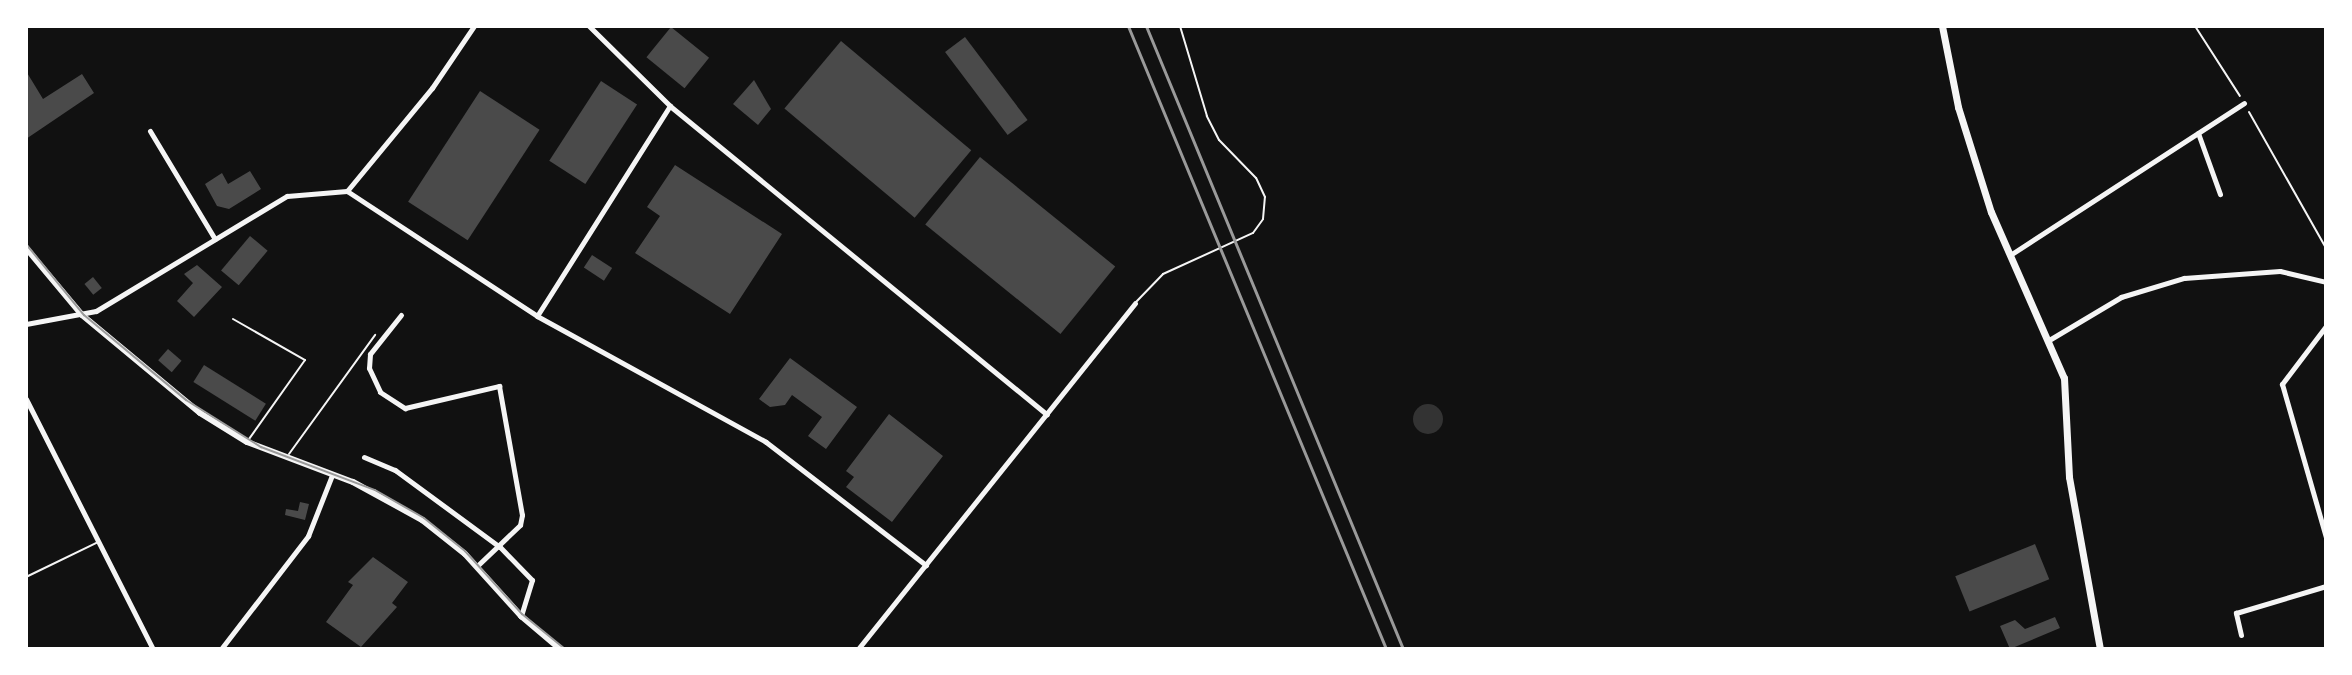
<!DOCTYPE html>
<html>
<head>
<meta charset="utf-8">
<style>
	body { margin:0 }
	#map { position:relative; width:2352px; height:675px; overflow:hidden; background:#111; font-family:"Space Grotesk",sans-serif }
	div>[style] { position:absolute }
	.water>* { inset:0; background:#333 }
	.round { border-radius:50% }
	.building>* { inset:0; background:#4a4a4a; transform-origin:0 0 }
	.path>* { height:2px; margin:-1px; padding:0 1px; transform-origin:1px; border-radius:1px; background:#f5f5f5 }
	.service>* { height:2px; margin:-1px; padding:0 1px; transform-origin:1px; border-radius:1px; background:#f5f5f5 }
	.minor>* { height:5px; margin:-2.5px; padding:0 2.5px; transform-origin:2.5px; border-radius:2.5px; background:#f5f5f5 }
	.tertiary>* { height:6px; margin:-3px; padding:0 3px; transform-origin:3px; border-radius:3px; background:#f5f5f5 }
	.secondary>* { height:7px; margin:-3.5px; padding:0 3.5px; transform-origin:3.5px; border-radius:3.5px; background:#f5f5f5 }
	.tram>* { height:2px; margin:-1px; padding:0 1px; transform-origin:1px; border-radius:1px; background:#9a9a9a }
	.rail>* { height:3px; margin:-1.5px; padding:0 1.5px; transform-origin:1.5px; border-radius:1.5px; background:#9a9a9a }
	span { translate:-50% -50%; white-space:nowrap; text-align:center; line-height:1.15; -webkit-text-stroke:7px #fff; paint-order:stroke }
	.frame { position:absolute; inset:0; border:28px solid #fff; pointer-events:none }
</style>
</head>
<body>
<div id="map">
	<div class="water">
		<div class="round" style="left:1413px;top:404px;width:30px;height:30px"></div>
	</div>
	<div class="building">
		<div style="left:671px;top:27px;width:49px;height:39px;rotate:39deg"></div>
		<div style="left:965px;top:37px;width:104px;height:25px;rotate:53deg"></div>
		<div style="left:841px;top:41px;width:170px;height:88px;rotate:40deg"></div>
		<div style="clip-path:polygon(26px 71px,43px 99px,82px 74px,94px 93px,26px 139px)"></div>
		<div style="clip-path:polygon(754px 80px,771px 109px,758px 125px,733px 104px)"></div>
		<div style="left:601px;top:81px;width:43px;height:95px;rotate:33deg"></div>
		<div style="left:480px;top:91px;width:71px;height:132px;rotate:33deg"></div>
		<div style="left:980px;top:157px;width:174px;height:87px;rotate:39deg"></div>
		<div style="clip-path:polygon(675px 165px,782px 234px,730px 314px,635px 253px,660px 216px,647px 207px)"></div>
		<div style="clip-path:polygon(250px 171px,261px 189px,229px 209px,217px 206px,205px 184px,222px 173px,228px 184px)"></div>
		<div style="left:250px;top:236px;width:23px;height:45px;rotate:40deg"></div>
		<div style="left:592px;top:255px;width:24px;height:15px;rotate:33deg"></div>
		<div style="clip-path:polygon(197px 265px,222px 287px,194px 317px,177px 301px,193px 283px,184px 274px)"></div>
		<div style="left:93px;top:277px;width:14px;height:11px;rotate:51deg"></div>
		<div style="left:168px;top:349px;width:18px;height:15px;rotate:41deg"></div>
		<div style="clip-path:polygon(790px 358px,857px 407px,826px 449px,808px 436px,822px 417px,792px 395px,785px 405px,770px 407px,759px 399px)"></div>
		<div style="left:204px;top:365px;width:73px;height:20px;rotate:32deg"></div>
		<div style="clip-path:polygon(889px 414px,943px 456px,892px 522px,846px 487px,854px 477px,846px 471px)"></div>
		<div style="clip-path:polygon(300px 502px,309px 504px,305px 520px,285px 515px,286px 509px,298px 511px)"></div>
		<div style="left:2035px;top:544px;width:38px;height:86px;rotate:68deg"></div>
		<div style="clip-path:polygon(373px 557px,408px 582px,392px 603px,397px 607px,361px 647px,326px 622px,353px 585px,348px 582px)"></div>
		<div style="clip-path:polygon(2055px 617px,2060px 628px,2010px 649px,2000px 626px,2015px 620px,2025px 629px)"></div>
	</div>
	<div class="path">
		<div style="left:2195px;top:26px;width:83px;rotate:57.3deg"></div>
		<div style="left:2249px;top:112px;width:156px;rotate:60.5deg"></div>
	</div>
	<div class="service">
		<div style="left:1136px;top:302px;width:39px;rotate:-46deg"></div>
		<div style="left:1163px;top:274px;width:99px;rotate:-24.5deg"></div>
		<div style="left:1253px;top:233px;width:17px;rotate:-54deg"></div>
		<div style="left:1263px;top:219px;width:22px;rotate:-85deg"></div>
		<div style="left:1265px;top:197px;width:21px;rotate:-115deg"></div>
		<div style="left:1256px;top:178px;width:53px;rotate:-134.2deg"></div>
		<div style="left:1219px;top:140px;width:27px;rotate:-117deg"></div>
		<div style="left:1207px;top:116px;width:94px;rotate:-106.7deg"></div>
		<div style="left:233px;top:319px;width:83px;rotate:29.7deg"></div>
		<div style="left:305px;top:360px;width:97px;rotate:125.3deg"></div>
		<div style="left:289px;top:454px;width:147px;rotate:-54.1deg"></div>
		<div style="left:26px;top:577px;width:80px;rotate:-25.9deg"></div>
	</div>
	<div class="minor">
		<div style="left:589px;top:26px;width:114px;rotate:44.6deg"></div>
		<div style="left:670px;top:106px;width:487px;rotate:39.3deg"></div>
		<div style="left:150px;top:131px;width:126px;rotate:59deg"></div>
		<div style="left:2198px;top:133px;width:65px;rotate:70.2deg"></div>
		<div style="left:347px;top:191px;width:134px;rotate:-50.5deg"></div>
		<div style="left:432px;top:88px;width:75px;rotate:-55.9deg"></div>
		<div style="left:2010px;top:255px;width:279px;rotate:-33deg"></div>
		<div style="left:401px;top:315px;width:50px;rotate:128.5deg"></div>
		<div style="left:370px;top:354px;width:14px;rotate:94deg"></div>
		<div style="left:369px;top:368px;width:26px;rotate:65deg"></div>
		<div style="left:380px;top:392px;width:30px;rotate:33deg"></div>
		<div style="left:405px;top:408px;width:97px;rotate:-13.2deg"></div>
		<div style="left:499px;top:386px;width:131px;rotate:79.9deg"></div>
		<div style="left:522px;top:515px;width:10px;rotate:101deg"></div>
		<div style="left:520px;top:525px;width:59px;rotate:136.4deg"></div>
		<div style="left:537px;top:316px;width:249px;rotate:-57.7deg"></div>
		<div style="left:26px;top:324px;width:71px;rotate:-10.5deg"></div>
		<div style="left:96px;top:311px;width:223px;rotate:-31.1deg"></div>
		<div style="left:287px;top:196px;width:60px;rotate:-4.8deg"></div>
		<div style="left:347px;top:191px;width:227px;rotate:33.3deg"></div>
		<div style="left:537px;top:316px;width:261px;rotate:28.8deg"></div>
		<div style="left:766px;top:442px;width:202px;rotate:37.6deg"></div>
		<div style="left:2326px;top:326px;width:73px;rotate:127.2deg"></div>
		<div style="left:2282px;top:384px;width:159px;rotate:74deg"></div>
		<div style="left:2049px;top:340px;width:84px;rotate:-30.8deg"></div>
		<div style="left:2121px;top:297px;width:66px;rotate:-16.8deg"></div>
		<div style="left:2184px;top:278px;width:96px;rotate:-4.2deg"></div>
		<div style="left:2280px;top:271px;width:47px;rotate:13.4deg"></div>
		<div style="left:26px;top:399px;width:280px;rotate:63.1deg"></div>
		<div style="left:364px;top:457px;width:34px;rotate:23deg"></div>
		<div style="left:395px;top:470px;width:130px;rotate:36.3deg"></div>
		<div style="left:500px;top:547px;width:46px;rotate:45.9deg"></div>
		<div style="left:532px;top:580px;width:38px;rotate:107deg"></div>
		<div style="left:2241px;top:635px;width:23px;rotate:-103deg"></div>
		<div style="left:2236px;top:613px;width:94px;rotate:-16.7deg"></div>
		<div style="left:221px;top:649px;width:143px;rotate:-52.4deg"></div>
		<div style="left:308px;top:536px;width:66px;rotate:-68.5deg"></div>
		<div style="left:858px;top:649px;width:443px;rotate:-51.3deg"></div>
	</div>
	<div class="tertiary">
		<div style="left:26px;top:248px;width:87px;rotate:50.1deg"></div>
		<div style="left:82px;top:315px;width:153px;rotate:39.7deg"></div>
		<div style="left:200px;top:413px;width:55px;rotate:31.7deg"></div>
		<div style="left:247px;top:442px;width:113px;rotate:20.7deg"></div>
		<div style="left:353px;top:482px;width:79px;rotate:28.8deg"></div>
		<div style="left:422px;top:520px;width:55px;rotate:38.3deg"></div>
		<div style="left:465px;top:554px;width:84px;rotate:47.9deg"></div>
		<div style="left:521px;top:616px;width:51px;rotate:40.2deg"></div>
	</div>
	<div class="secondary">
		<div style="left:1942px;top:26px;width:83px;rotate:78.8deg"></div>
		<div style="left:1958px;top:107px;width:110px;rotate:72.6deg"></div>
		<div style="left:1991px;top:212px;width:181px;rotate:66.3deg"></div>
		<div style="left:2064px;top:378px;width:99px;rotate:87.1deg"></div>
		<div style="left:2069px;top:477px;width:175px;rotate:79.8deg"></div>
	</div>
	<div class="tram">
		<div style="left:26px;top:244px;width:92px;rotate:50.8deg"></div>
		<div style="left:84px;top:315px;width:133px;rotate:39.8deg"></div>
		<div style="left:186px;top:400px;width:89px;rotate:32.1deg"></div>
		<div style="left:261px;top:447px;width:122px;rotate:20.7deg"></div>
		<div style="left:375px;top:490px;width:56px;rotate:29.7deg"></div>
		<div style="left:424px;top:518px;width:53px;rotate:38.8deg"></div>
		<div style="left:465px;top:551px;width:85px;rotate:47.9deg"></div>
		<div style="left:522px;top:614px;width:55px;rotate:39.1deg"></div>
	</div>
	<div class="rail">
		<div style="left:1128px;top:26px;width:674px;rotate:67.5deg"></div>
		<div style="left:1146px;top:26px;width:674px;rotate:67.58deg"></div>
	</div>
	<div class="frame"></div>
</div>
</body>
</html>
